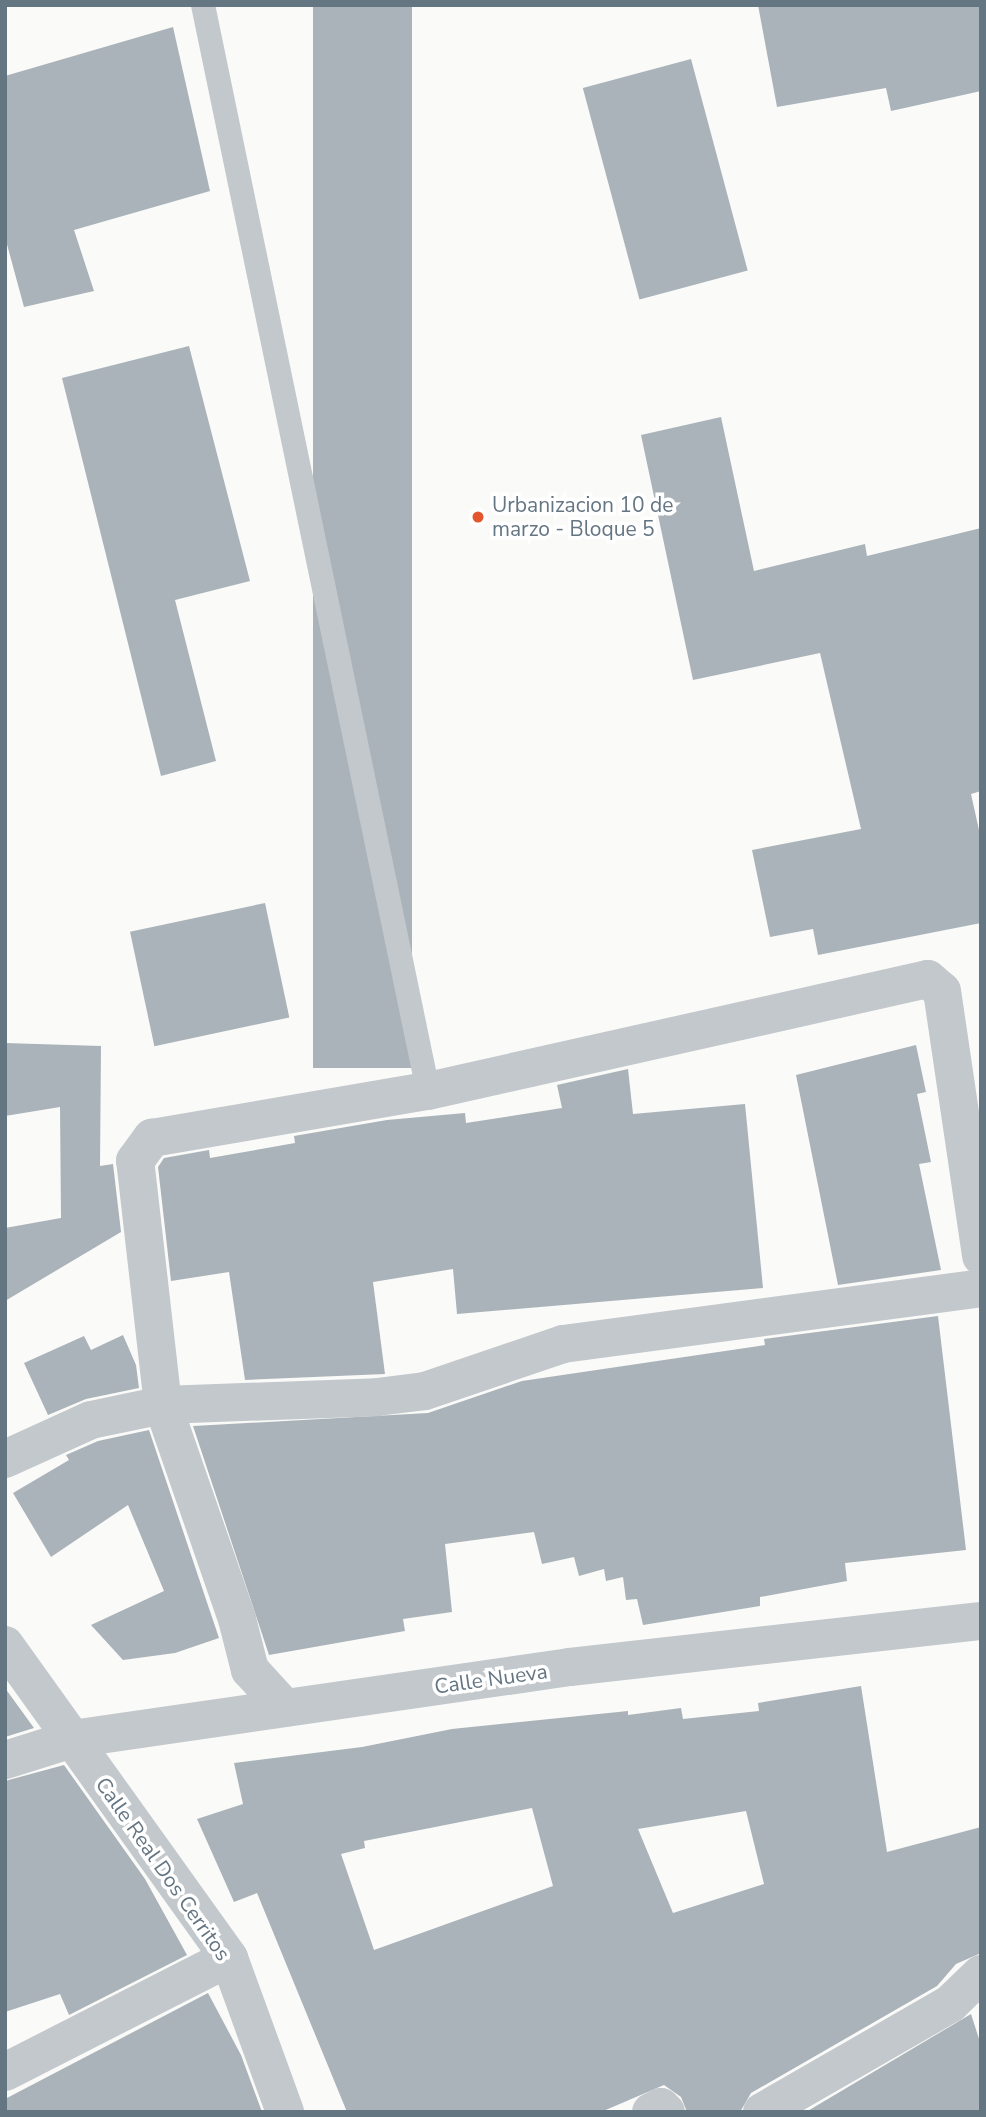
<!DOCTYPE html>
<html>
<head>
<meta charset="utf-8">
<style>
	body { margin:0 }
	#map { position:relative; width:986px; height:2117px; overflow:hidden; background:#fafaf8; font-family:"Nunito Sans",sans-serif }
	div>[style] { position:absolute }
	.building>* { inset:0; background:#aab3b9; transform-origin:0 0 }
	.service>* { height:24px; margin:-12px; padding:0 12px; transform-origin:12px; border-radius:12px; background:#c3c8cc }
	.minor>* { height:38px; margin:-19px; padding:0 19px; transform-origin:19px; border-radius:19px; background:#c3c8cc }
	.dots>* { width:19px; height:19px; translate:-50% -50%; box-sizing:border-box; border:4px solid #fff; border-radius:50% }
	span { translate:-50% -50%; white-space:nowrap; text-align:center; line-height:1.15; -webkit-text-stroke:7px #fff; paint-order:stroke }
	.poi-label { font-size:21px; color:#657683 }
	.left { translate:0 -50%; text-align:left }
	.street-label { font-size:21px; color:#657683 }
	.frame { position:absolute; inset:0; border:7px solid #657683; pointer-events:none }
</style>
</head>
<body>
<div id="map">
	<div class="building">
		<div style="left:313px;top:5px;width:99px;height:1063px"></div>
		<div style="clip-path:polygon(758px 5px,981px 5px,981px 91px,891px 111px,886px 88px,777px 107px)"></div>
		<div style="clip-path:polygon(173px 27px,210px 191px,74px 230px,94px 291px,24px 307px,5px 237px,5px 76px)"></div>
		<div style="left:691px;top:59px;width:219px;height:112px;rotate:75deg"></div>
		<div style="clip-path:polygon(189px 346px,250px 581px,175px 600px,216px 761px,161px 776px,62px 378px)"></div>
		<div style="clip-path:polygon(721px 417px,754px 571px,865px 544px,867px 556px,981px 528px,981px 791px,971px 794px,981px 839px,981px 923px,818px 955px,813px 929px,770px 937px,752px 850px,861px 829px,820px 653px,693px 680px,641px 435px)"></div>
		<div style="left:265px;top:903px;width:117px;height:138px;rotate:78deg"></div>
		<div style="clip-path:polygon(5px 1043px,101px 1046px,100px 1166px,113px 1164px,121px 1232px,5px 1301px,5px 1228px,61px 1218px,60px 1107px,5px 1116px)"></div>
		<div style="clip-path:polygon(916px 1045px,926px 1092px,917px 1094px,931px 1162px,919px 1164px,941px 1270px,838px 1285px,796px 1075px)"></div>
		<div style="clip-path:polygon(628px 1069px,633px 1114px,745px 1104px,763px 1288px,457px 1314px,453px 1269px,373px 1282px,385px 1374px,245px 1380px,229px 1272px,171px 1281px,158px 1167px,164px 1158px,209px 1150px,210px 1158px,295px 1143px,294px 1136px,387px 1120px,465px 1113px,466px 1123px,562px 1108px,557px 1085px)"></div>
		<div style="clip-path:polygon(938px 1316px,966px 1550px,845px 1563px,847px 1581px,760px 1597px,760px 1606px,643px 1625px,637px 1599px,626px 1600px,623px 1577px,606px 1581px,604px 1569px,579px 1576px,574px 1557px,542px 1564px,534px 1532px,445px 1544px,452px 1612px,403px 1619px,405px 1631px,269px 1655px,193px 1426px,428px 1413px,522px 1381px,765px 1345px,764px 1339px)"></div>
		<div style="clip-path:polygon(123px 1335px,136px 1365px,139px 1388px,86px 1399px,48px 1415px,24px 1363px,84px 1336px,91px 1350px)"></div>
		<div style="clip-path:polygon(149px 1430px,219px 1638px,175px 1653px,123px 1660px,91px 1625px,164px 1591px,128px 1505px,51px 1557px,13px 1493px,69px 1460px,66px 1455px,98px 1441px)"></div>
		<div style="clip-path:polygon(evenodd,861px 1686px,887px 1852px,981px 1827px,981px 1953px,956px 1964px,937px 1986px,751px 2093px,740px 2112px,687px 2112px,681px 2097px,664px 2085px,601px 2112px,347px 2112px,257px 1893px,234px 1902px,197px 1819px,243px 1804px,234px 1763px,362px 1747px,452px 1729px,628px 1711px,628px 1715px,681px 1708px,683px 1719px,759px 1711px,758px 1703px,861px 1686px,532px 1808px,553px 1886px,374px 1950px,341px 1854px,365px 1848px,364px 1841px,532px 1808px,861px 1686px,746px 1811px,764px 1884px,673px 1913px,638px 1829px,746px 1811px)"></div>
		<div style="clip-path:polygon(5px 1688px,34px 1728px,5px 1737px)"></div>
		<div style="clip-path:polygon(64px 1765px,145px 1879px,187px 1955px,69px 2015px,60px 1994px,5px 2012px,5px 1781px)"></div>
		<div style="clip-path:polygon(208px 1993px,241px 2055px,262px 2112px,5px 2112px,5px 2099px)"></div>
		<div style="clip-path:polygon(971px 2014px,981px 2045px,981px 2112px,806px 2112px)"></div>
	</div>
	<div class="service">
		<div style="left:203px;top:5px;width:1109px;rotate:78.29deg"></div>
	</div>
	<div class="minor">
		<div style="left:5px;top:1459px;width:94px;rotate:-24.4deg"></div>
		<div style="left:91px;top:1420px;width:74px;rotate:-11.8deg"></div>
		<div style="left:163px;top:1405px;width:214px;rotate:-2.1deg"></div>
		<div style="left:377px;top:1397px;width:48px;rotate:-7.1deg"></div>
		<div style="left:425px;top:1391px;width:146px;rotate:-18.8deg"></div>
		<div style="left:563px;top:1344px;width:422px;rotate:-7.6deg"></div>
		<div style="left:5px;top:1645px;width:385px;rotate:54.4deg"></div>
		<div style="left:229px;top:1958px;width:164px;rotate:70deg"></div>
		<div style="left:285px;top:1708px;width:52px;rotate:-132.6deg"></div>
		<div style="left:250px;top:1670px;width:53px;rotate:-104.3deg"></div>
		<div style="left:237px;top:1619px;width:226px;rotate:-109.1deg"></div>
		<div style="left:163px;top:1405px;width:246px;rotate:-96.5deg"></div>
		<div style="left:135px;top:1161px;width:29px;rotate:-54deg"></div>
		<div style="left:152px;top:1138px;width:280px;rotate:-9.7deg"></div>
		<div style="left:428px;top:1091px;width:512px;rotate:-12.63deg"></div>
		<div style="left:928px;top:979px;width:18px;rotate:41deg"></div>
		<div style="left:942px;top:991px;width:268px;rotate:81.6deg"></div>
		<div style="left:5px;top:1760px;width:70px;rotate:-17.4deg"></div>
		<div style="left:72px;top:1739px;width:503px;rotate:-8.23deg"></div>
		<div style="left:570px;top:1667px;width:414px;rotate:-6.4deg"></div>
		<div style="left:5px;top:2072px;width:251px;rotate:-27deg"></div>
		<div style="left:651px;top:2112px;width:11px;rotate:-27deg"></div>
		<div style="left:661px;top:2107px;width:7px;rotate:45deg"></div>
		<div style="left:762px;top:2112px;width:217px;rotate:-29.9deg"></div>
		<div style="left:950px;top:2004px;width:43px;rotate:-44.1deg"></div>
	</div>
	<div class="dots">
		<div style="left:478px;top:517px;background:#e4572e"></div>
	</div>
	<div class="poi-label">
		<span class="left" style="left:492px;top:517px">Urbanizacion 10 de<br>marzo - Bloque 5</span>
	</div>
	<div class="street-label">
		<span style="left:491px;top:1679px;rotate:-8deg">Calle Nueva</span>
		<span style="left:163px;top:1869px;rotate:55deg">Calle Real Dos Cerritos</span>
	</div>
	<div class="frame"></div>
</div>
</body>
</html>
